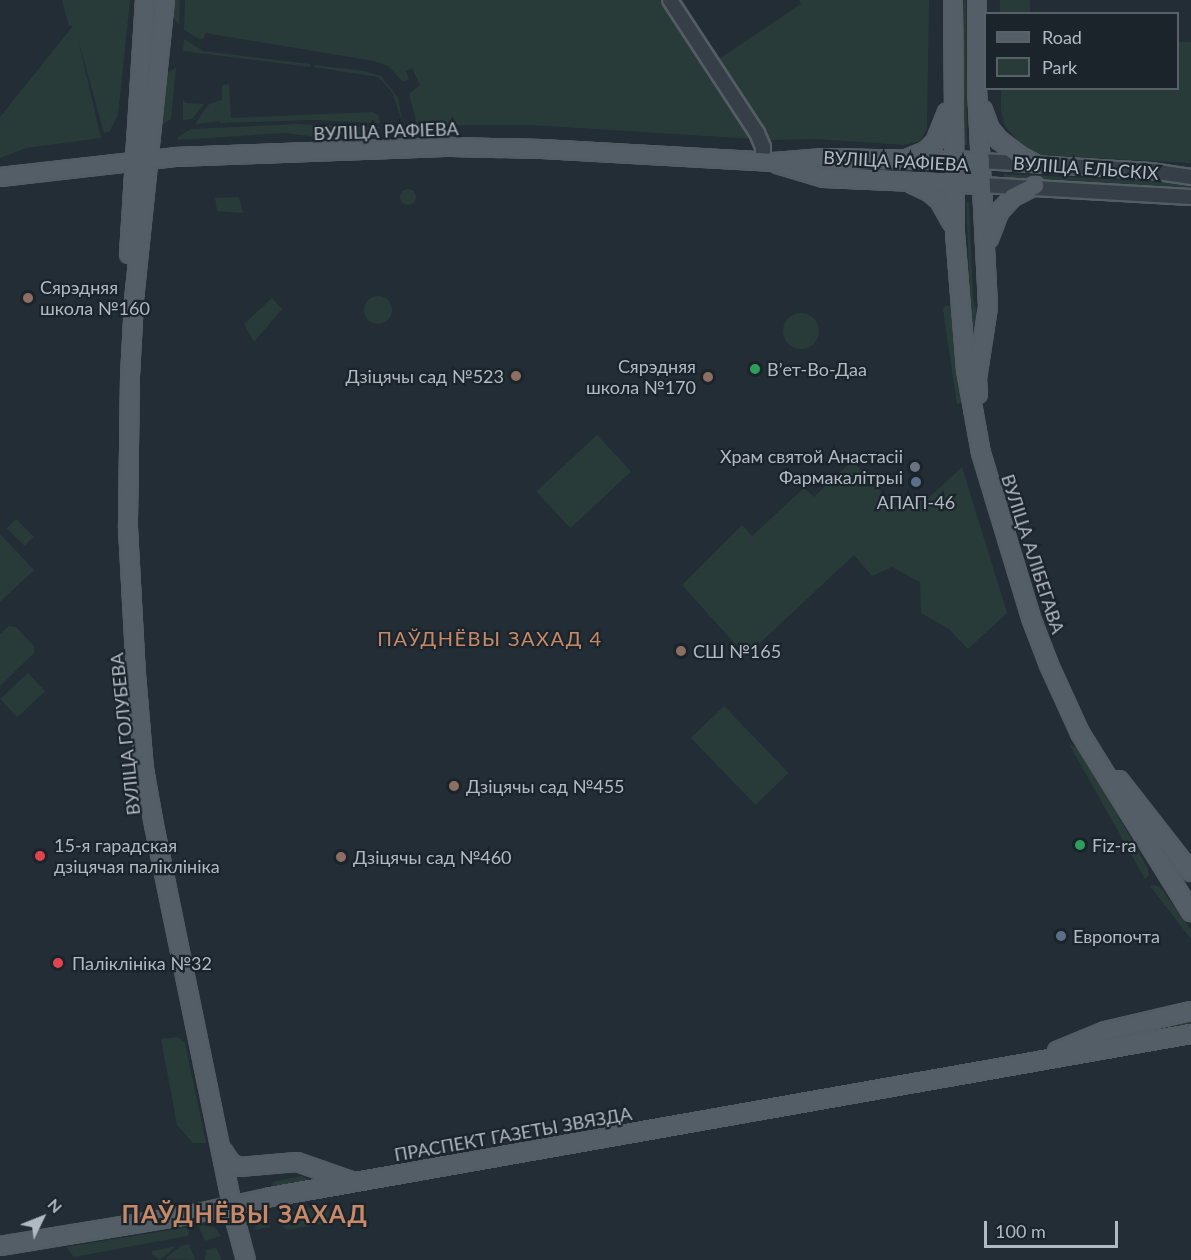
<!DOCTYPE html>
<html>
<head>
<meta charset="utf-8">
<style>
	body { margin:0 }
	#map { position:relative; width:1191px; height:1260px; overflow:hidden; background:#232d36; font-family:Lato,sans-serif }
	div>[style] { position:absolute }
	.green>* { inset:0; background:#283b39; transform-origin:0 0 }
	.round { border-radius:50% }
	.roads { filter:drop-shadow(2px 0 #545c64) drop-shadow(-2px 0 #545c64) drop-shadow(0 2px #545c64) drop-shadow(0 -2px #545c64) }
	.minor>* { height:14px; margin:-7px; padding:0 7px; transform-origin:7px; border-radius:7px; background:#363f47 }
	.major>* { height:16px; margin:-8px; padding:0 8px; transform-origin:8px; border-radius:8px; background:#545e67 }
	.dots>* { width:16px; height:16px; translate:-50% -50%; box-sizing:border-box; border:3px solid #1c242b; border-radius:50% }
	span { translate:-50% -50%; white-space:nowrap; text-align:center; line-height:1.15; -webkit-text-stroke:4.5px #1c242b; paint-order:stroke }
	.street-label { font-size:18px; color:#b1b9c3 }
	.poi-label { font-size:18px; color:#b1b9c3 }
	.left { translate:0 -50%; text-align:left }
	.right { translate:-100% -50%; text-align:right }
	.neighbourhood-label { font-size:20px; color:#c78968; letter-spacing:1.5px }
	.district-label { font-size:24px; color:#c78968; font-weight:700; letter-spacing:1.5px }
	.legend { position:absolute; left:984px; top:12px; width:195px; height:78px; box-sizing:border-box; background:#1c242b; border:2px solid #586068; margin:0; padding:8px 10px; list-style:none; font-size:18px; color:#b1b9c3 }
	.legend li { display:flex; align-items:center; gap:12px; height:30px }
	.legend b { width:30px; border:2px solid #586068 }
	.north { position:absolute; left:12px; top:1188px; width:60px; height:60px; -webkit-text-stroke:4px #1c242b; paint-order:stroke; rotate:47deg; font-size:16px; font-weight:700; line-height:24px; text-align:center; color:#b1b9c3 }
	.north::after { content:''; display:block; margin:auto; width:21px; height:27px; background:#b1b9c3; clip-path:polygon(50% 0,100% 100%,50% 72%,0 100%) }
	.scale { position:absolute; left:984px; top:1221px; width:134px; height:27px; box-sizing:border-box; border:3px solid #b1b9c3; border-top:0; padding-left:8px; font-size:18px; line-height:21px; white-space:nowrap; color:#b1b9c3; -webkit-text-stroke:4px #1c242b; paint-order:stroke }
</style>
</head>
<body>
<div id="map">
	<div class="green">
		<div style="clip-path:polygon(62px 0,130px 0,118px 115px,109px 132px,104px 133px,78px 39px,101px 138px,26px 148px,0 158px,0 117px,73px 26px,69px 26px)"></div>
		<div style="clip-path:polygon(172px 0,180px 0,179px 26px,172px 15px)"></div>
		<div style="clip-path:polygon(185px 0,660px 0,755px 139px,531px 125px,417px 125px,409px 94px,420px 85px,412px 68px,406px 71px,409px 79px,403px 82px,388px 66px,374px 61px,205px 33px,204px 38px,199px 39px,184px 30px)"></div>
		<div style="clip-path:polygon(799px 0,929px 0,927px 129px,920px 141px,905px 145px,816px 139px,770px 140px,719px 59px,801px 4px)"></div>
		<div style="clip-path:polygon(964px 0,966px 0,967px 145px,964px 145px)"></div>
		<div style="left:1000px;top:0;width:30px;height:13px"></div>
		<div style="clip-path:polygon(184px 39px,203px 51px,310px 64px,310px 67px,183px 51px)"></div>
		<div style="clip-path:polygon(1178px 42px,1191px 42px,1191px 163px,1032px 155px,1015px 143px,1017px 140px,1005px 126px,1001px 110px,1001px 89px,1178px 88px)"></div>
		<div style="clip-path:polygon(314px 65px,364px 71px,381px 76px,398px 98px,402px 121px,392px 92px,378px 77px,314px 67px)"></div>
		<div style="clip-path:polygon(176px 67px,171px 119px,160px 126px,164px 75px)"></div>
		<div style="clip-path:polygon(229px 84px,231px 118px,372px 112px,378px 115px,380px 123px,311px 120px,220px 123px,219px 121px,195px 124px,209px 104px,222px 100px,222px 85px)"></div>
		<div style="clip-path:polygon(183px 100px,186px 103px,204px 104px,192px 119px,183px 120px)"></div>
		<div style="clip-path:polygon(297px 124px,380px 127px,376px 133px,369px 135px,316px 137px,285px 133px,178px 140px,178px 137px,191px 129px)"></div>
		<div style="clip-path:polygon(826px 167px,939px 169px,939px 172px,826px 170px,824px 168px)"></div>
		<div style="clip-path:polygon(1004px 174px,1191px 183px,1191px 188px,1004px 178px)"></div>
		<div class="round" style="left:400px;top:189px;width:16px;height:16px"></div>
		<div style="clip-path:polygon(239px 197px,243px 213px,217px 211px,215px 198px)"></div>
		<div style="clip-path:polygon(966px 203px,969px 203px,973px 297px,978px 317px,973px 359px)"></div>
		<div class="round" style="left:364px;top:296px;width:28px;height:28px"></div>
		<div style="clip-path:polygon(272px 298px,282px 309px,254px 342px,244px 324px)"></div>
		<div style="clip-path:polygon(946px 306px,953px 306px,964px 399px,957px 405px,943px 309px)"></div>
		<div class="round" style="left:783px;top:313px;width:36px;height:36px"></div>
		<div style="left:597px;top:435px;width:50px;height:83px;rotate:47deg"></div>
		<div style="clip-path:polygon(852px 461px,899px 510px,915px 495px,923px 503px,962px 467px,1007px 613px,968px 649px,949px 629px,921px 613px,920px 582px,892px 567px,872px 576px,854px 555px,746px 656px,682px 585px,742px 525px,752px 536px,804px 488px,814px 497px)"></div>
		<div style="left:16px;top:519px;width:25px;height:13px;rotate:45deg"></div>
		<div style="clip-path:polygon(0 534px,34px 570px,0 602px)"></div>
		<div style="clip-path:polygon(9px 626px,16px 627px,34px 646px,34px 653px,0 686px,0 634px)"></div>
		<div style="left:28px;top:673px;width:25px;height:38px;rotate:47deg"></div>
		<div style="left:724px;top:706px;width:93px;height:46px;rotate:46deg"></div>
		<div style="clip-path:polygon(1069px 744px,1081px 750px,1148px 869px,1149px 875px,1145px 879px)"></div>
		<div style="clip-path:polygon(1154px 885px,1160px 887px,1191px 930px,1191px 939px,1150px 886px)"></div>
		<div style="clip-path:polygon(1191px 1020px,1191px 1024px,1143px 1031px,1145px 1029px)"></div>
		<div style="clip-path:polygon(178px 1037px,185px 1043px,206px 1143px,193px 1143px,177px 1125px,161px 1039px)"></div>
		<div style="clip-path:polygon(302px 1176px,309px 1180px,274px 1187px,272px 1182px)"></div>
		<div style="clip-path:polygon(328px 1205px,331px 1220px,328px 1223px,287px 1230px,283px 1227px,280px 1213px)"></div>
		<div style="clip-path:polygon(270px 1212px,270px 1227px,254px 1230px,258px 1219px)"></div>
		<div style="clip-path:polygon(198px 1225px,215px 1227px,221px 1236px,205px 1241px)"></div>
		<div style="clip-path:polygon(188px 1227px,189px 1234px,187px 1236px,74px 1257px,66px 1247px)"></div>
		<div style="clip-path:polygon(189px 1244px,195px 1260px,165px 1259px,181px 1246px)"></div>
		<div style="clip-path:polygon(176px 1246px,160px 1260px,152px 1254px,152px 1251px)"></div>
		<div style="clip-path:polygon(216px 1248px,222px 1260px,205px 1260px,206px 1250px)"></div>
	</div>
	<div class="roads">
		<div class="minor">
			<div style="left:670px;top:0;width:159px;rotate:56.8deg"></div>
			<div style="left:757px;top:133px;width:15px;rotate:67deg"></div>
			<div style="left:763px;top:147px;width:15px;rotate:90deg"></div>
			<div style="left:981px;top:161px;width:170px;rotate:3.4deg"></div>
			<div style="left:1151px;top:171px;width:40px;rotate:8.5deg"></div>
			<div style="left:982px;top:185px;width:209px;rotate:3.3deg"></div>
		</div>
		<div class="major">
			<div style="left:165px;top:0;width:304px;rotate:95.9deg"></div>
			<div style="left:134px;top:302px;width:75px;rotate:93.1deg"></div>
			<div style="left:130px;top:377px;width:151px;rotate:90.8deg"></div>
			<div style="left:128px;top:528px;width:146px;rotate:86.9deg"></div>
			<div style="left:136px;top:674px;width:95px;rotate:85.2deg"></div>
			<div style="left:144px;top:769px;width:57px;rotate:79.9deg"></div>
			<div style="left:154px;top:825px;width:406px;rotate:78.4deg"></div>
			<div style="left:236px;top:1223px;width:38px;rotate:75deg"></div>
			<div style="left:953px;top:0;width:233px;rotate:89.5deg"></div>
			<div style="left:955px;top:233px;width:137px;rotate:85.4deg"></div>
			<div style="left:966px;top:370px;width:84px;rotate:79.8deg"></div>
			<div style="left:981px;top:453px;width:172px;rotate:73.1deg"></div>
			<div style="left:1031px;top:618px;width:50px;rotate:69deg"></div>
			<div style="left:1049px;top:665px;width:75px;rotate:65.5deg"></div>
			<div style="left:1080px;top:733px;width:211px;rotate:58.2deg"></div>
			<div style="left:977px;top:0;width:89px;rotate:90deg"></div>
			<div style="left:977px;top:89px;width:218px;rotate:87.1deg"></div>
			<div style="left:988px;top:307px;width:73px;rotate:98.7deg"></div>
			<div style="left:977px;top:379px;width:15px;rotate:86deg"></div>
			<div style="left:983px;top:110px;width:20px;rotate:70deg"></div>
			<div style="left:990px;top:129px;width:14px;rotate:51deg"></div>
			<div style="left:999px;top:140px;width:26px;rotate:37deg"></div>
			<div style="left:1020px;top:156px;width:16px;rotate:27deg"></div>
			<div style="left:909px;top:158px;width:18px;rotate:-22deg"></div>
			<div style="left:926px;top:151px;width:13px;rotate:-45deg"></div>
			<div style="left:935px;top:142px;width:32px;rotate:-68deg"></div>
			<div style="left:777px;top:164px;width:49px;rotate:16.6deg"></div>
			<div style="left:824px;top:178px;width:158px;rotate:2.5deg"></div>
			<div style="left:0;top:177px;width:176px;rotate:-6.5deg"></div>
			<div style="left:175px;top:157px;width:277px;rotate:-2.1deg"></div>
			<div style="left:452px;top:147px;width:90px;rotate:1.3deg"></div>
			<div style="left:542px;top:149px;width:232px;rotate:3.2deg"></div>
			<div style="left:774px;top:162px;width:49px;rotate:-4.7deg"></div>
			<div style="left:823px;top:158px;width:158px;rotate:1.1deg"></div>
			<div style="left:912px;top:184px;width:19px;rotate:25deg"></div>
			<div style="left:929px;top:192px;width:13px;rotate:39deg"></div>
			<div style="left:939px;top:200px;width:26px;rotate:61deg"></div>
			<div style="left:989px;top:239px;width:30px;rotate:-69deg"></div>
			<div style="left:1000px;top:211px;width:19px;rotate:-47deg"></div>
			<div style="left:1013px;top:197px;width:25px;rotate:-27deg"></div>
			<div style="left:129px;top:254px;width:255px;rotate:-86.4deg"></div>
			<div style="left:1119px;top:780px;width:117px;rotate:52deg"></div>
			<div style="left:1057px;top:1051px;width:52px;rotate:-22.6deg"></div>
			<div style="left:1105px;top:1031px;width:88px;rotate:-13.1deg"></div>
			<div style="left:223px;top:1151px;width:14px;rotate:56deg"></div>
			<div style="left:231px;top:1163px;width:9px;rotate:27deg"></div>
			<div style="left:239px;top:1167px;width:58px;rotate:-4.9deg"></div>
			<div style="left:297px;top:1162px;width:60px;rotate:19.3deg"></div>
			<div style="left:0;top:1246px;width:192px;rotate:-9.3deg"></div>
			<div style="left:189px;top:1215px;width:84px;rotate:-12.4deg"></div>
			<div style="left:271px;top:1197px;width:934px;rotate:-10.05deg"></div>
		</div>
	</div>
	<div class="dots">
		<div style="left:28px;top:298px;background:#8d6e63"></div>
		<div style="left:755px;top:369px;background:#2e9e5b"></div>
		<div style="left:516px;top:376px;background:#8d6e63"></div>
		<div style="left:708px;top:377px;background:#8d6e63"></div>
		<div style="left:915px;top:467px;background:#6b7280"></div>
		<div style="left:916px;top:482px;background:#5c6f8a"></div>
		<div style="left:681px;top:651px;background:#8d6e63"></div>
		<div style="left:454px;top:786px;background:#8d6e63"></div>
		<div style="left:1080px;top:845px;background:#2e9e5b"></div>
		<div style="left:40px;top:856px;background:#e0444e"></div>
		<div style="left:341px;top:857px;background:#8d6e63"></div>
		<div style="left:1061px;top:936px;background:#5c6f8a"></div>
		<div style="left:58px;top:963px;background:#e0444e"></div>
	</div>
	<div class="street-label">
		<span style="left:386px;top:131px;rotate:-2deg">ВУЛІЦА РАФІЕВА</span>
		<span style="left:896px;top:161px;rotate:3deg">ВУЛІЦА РАФІЕВА</span>
		<span style="left:1086px;top:168px;rotate:4deg">ВУЛІЦА ЕЛЬСКІХ</span>
		<span style="left:1033px;top:554px;rotate:72deg">ВУЛІЦА АЛІБЕГАВА</span>
		<span style="left:125px;top:734px;rotate:-96deg">ВУЛІЦА ГОЛУБЕВА</span>
		<span style="left:513px;top:1134px;rotate:-10deg">ПРАСПЕКТ ГАЗЕТЫ ЗВЯЗДА</span>
	</div>
	<div class="poi-label">
		<span class="left" style="left:40px;top:298px">Сярэдняя<br>школа №160</span>
		<span class="right" style="left:696px;top:377px">Сярэдняя<br>школа №170</span>
		<span class="left" style="left:767px;top:369px">Вʼет-Во-Даа</span>
		<span class="right" style="left:504px;top:376px">Дзіцячы сад №523</span>
		<span class="right" style="left:903px;top:467px">Храм святой Анастасіі<br>Фармакалітрыі</span>
		<span style="left:916px;top:502px">АПАП-46</span>
		<span class="left" style="left:693px;top:651px">СШ №165</span>
		<span class="left" style="left:466px;top:786px">Дзіцячы сад №455</span>
		<span class="left" style="left:1092px;top:845px">Fiz-ra</span>
		<span class="left" style="left:54px;top:856px">15-я гарадская<br>дзіцячая паліклініка</span>
		<span class="left" style="left:353px;top:857px">Дзіцячы сад №460</span>
		<span class="left" style="left:1073px;top:936px">Европочта</span>
		<span class="left" style="left:72px;top:963px">Паліклініка №32</span>
	</div>
	<div class="neighbourhood-label">
		<span style="left:490px;top:638px">ПАЎДНЁВЫ ЗАХАД 4</span>
	</div>
	<div class="district-label">
		<span style="left:245px;top:1214px">ПАЎДНЁВЫ ЗАХАД</span>
	</div>
	<ul class="legend">
	<li><b style="height:8px;background:#545e67"></b>Road</li>
	<li><b style="height:16px;background:#283b39"></b>Park</li>
	</ul>
	<div class="north">N</div>
	<div class="scale">100 m</div>
</div>
</body>
</html>
